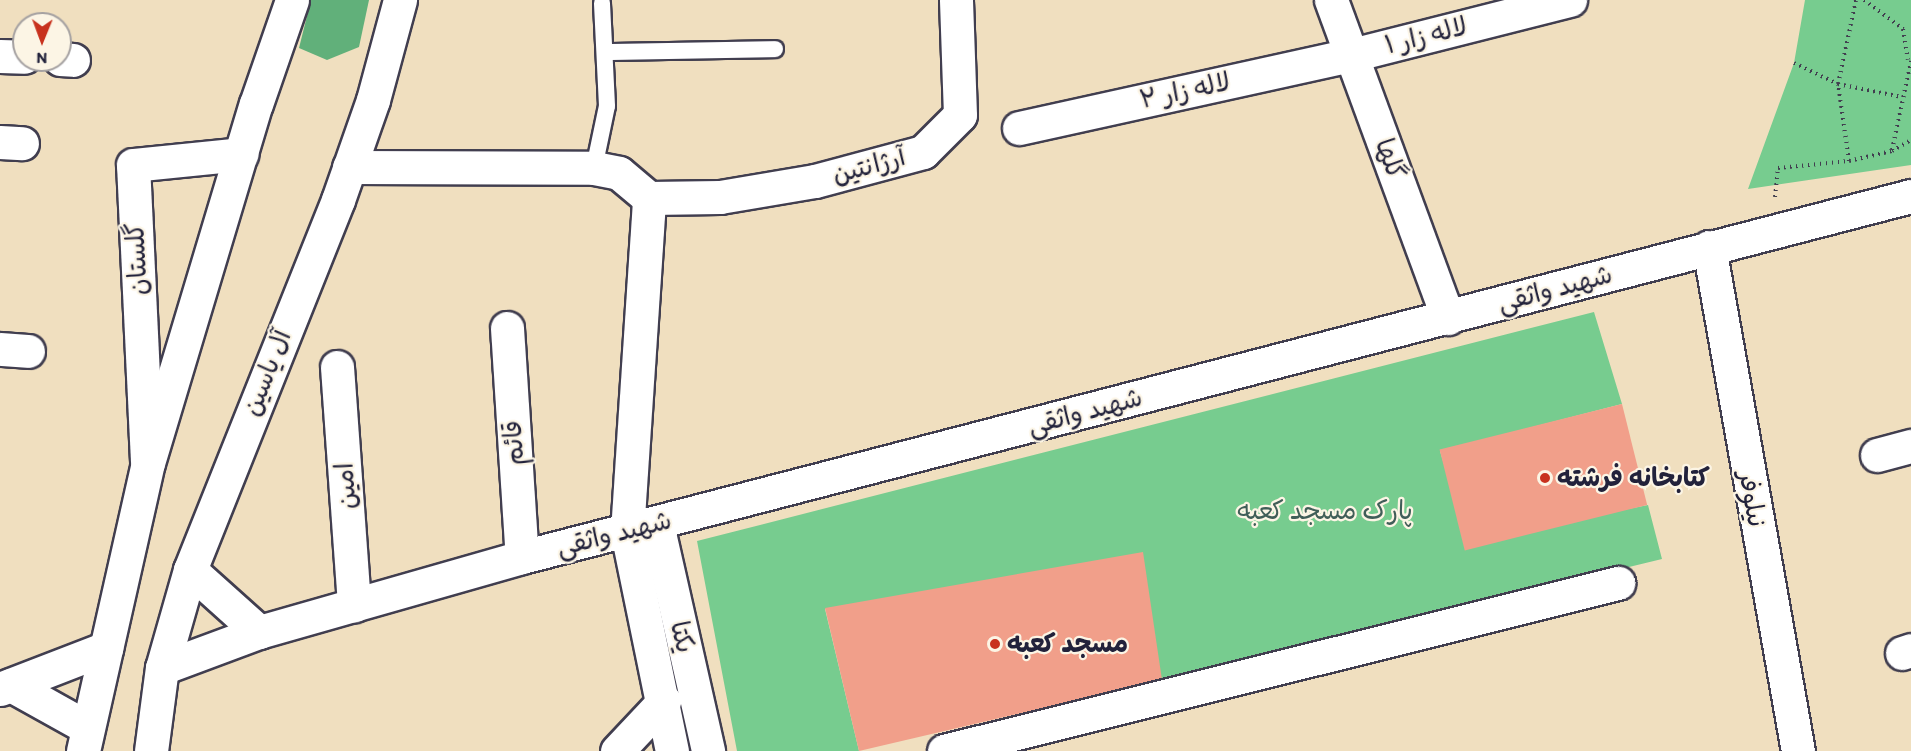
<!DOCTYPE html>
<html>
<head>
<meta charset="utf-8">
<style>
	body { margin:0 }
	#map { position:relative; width:1911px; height:751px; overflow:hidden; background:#f0dfbf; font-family:Itim,"Playpen Sans Arabic",sans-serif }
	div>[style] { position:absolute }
	.green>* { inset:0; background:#77cc8f }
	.forest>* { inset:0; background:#61b07a }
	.building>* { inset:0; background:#f19f8a; transform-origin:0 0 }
	.path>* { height:4px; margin-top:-2px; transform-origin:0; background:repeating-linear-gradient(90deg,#413e4f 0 1.5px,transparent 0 6px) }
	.roads { filter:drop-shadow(2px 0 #413e4f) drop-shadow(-2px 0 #413e4f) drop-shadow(0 2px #413e4f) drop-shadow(0 -2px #413e4f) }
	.lane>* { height:16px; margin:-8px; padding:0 8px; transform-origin:8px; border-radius:8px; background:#fff }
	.street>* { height:33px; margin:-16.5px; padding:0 16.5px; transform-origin:16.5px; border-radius:16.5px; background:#fff }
	.secondary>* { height:33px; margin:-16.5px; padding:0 16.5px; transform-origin:16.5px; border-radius:16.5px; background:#fff }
	.dots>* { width:16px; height:16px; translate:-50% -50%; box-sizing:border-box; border:3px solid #fcf5e5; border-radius:50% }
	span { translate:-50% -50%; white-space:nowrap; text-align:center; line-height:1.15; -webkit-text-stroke:4.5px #fcf5e5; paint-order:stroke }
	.street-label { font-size:26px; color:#22223b }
	.poi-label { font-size:26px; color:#22223b; font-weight:700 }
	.left { translate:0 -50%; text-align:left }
	.park-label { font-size:26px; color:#405e58 }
	.north { position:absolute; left:12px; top:12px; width:60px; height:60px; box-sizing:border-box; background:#fcf5e5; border:2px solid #a5a1a1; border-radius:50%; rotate:181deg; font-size:16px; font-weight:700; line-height:24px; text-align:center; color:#22223b }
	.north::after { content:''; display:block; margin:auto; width:21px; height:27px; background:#c8321e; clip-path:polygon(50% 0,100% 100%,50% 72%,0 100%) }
</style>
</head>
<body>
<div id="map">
	<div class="green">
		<div style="clip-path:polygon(1805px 0,1911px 0,1911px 165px,1748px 189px,1794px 63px)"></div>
		<div style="clip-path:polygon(1594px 312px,1622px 404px,1440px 451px,1467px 541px,1648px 505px,1662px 559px,1162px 680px,825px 609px,859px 751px,737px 751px,697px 541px)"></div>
	</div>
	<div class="forest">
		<div style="clip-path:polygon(311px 0,369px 0,359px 47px,327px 60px,299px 48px)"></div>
	</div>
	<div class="building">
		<div style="left:1622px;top:404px;width:104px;height:188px;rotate:76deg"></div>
		<div style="clip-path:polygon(1143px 552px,1162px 680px,859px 751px,825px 608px)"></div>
	</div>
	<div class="path">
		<div style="left:1864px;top:0;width:49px;rotate:36.6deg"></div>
		<div style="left:1903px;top:29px;width:31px;rotate:81deg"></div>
		<div style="left:1794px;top:63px;width:49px;rotate:25.5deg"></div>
		<div style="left:1838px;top:84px;width:65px;rotate:11.5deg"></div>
		<div style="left:1892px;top:150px;width:91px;rotate:-77.9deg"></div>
		<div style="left:1849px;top:161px;width:78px;rotate:-98.1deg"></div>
		<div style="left:1838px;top:84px;width:86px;rotate:-77.9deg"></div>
		<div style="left:1775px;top:197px;width:29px;rotate:-84deg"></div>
		<div style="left:1778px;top:168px;width:71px;rotate:-5.6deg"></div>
		<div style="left:1849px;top:161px;width:44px;rotate:-13.1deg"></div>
		<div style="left:1892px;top:151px;width:22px;rotate:-30deg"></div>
	</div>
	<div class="roads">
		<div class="lane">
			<div style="left:605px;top:52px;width:170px;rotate:-1deg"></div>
			<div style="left:594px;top:168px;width:63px;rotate:-78.2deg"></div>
			<div style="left:607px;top:106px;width:103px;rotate:-92.8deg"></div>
		</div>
		<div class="street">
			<div style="left:0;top:56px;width:24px;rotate:2deg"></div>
			<div style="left:60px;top:59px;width:13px;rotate:4deg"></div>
			<div style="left:1019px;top:128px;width:341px;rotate:-12.4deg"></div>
			<div style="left:1352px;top:55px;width:225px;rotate:-14.2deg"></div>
			<div style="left:0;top:142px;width:22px;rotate:3deg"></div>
			<div style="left:349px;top:167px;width:245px;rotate:0.2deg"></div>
			<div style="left:594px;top:168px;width:25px;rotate:11deg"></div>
			<div style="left:619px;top:173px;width:39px;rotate:40deg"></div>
			<div style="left:649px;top:198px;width:71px;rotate:-0.8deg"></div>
			<div style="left:720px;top:197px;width:96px;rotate:-9.6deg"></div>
			<div style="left:815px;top:181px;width:112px;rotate:-15deg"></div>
			<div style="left:923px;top:152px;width:52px;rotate:-45deg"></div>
			<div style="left:960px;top:115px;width:115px;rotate:-92deg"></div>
			<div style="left:1709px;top:247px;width:512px;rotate:79.99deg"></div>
			<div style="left:507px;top:328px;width:229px;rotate:86.3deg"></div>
			<div style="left:0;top:349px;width:28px;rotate:4deg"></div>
			<div style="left:337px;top:367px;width:239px;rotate:85.9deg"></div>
			<div style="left:1877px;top:455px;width:35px;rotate:-15deg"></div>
			<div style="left:147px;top:461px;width:296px;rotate:-92.7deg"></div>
			<div style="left:133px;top:165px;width:109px;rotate:-5.8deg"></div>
			<div style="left:627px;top:532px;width:335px;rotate:-86.2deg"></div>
			<div style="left:1902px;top:653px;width:9px;rotate:-18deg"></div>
			<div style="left:11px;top:685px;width:86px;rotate:29.2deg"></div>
			<div style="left:0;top:689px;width:114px;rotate:-21.1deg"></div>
			<div style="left:617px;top:751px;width:69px;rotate:-46.8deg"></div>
			<div style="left:944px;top:751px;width:695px;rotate:-14deg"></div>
		</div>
		<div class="secondary">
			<div style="left:1331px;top:0;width:339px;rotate:69.8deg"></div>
			<div style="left:657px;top:524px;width:233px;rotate:77.3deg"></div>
			<div style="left:627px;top:532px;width:224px;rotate:78.4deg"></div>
			<div style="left:190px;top:570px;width:93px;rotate:41.9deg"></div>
			<div style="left:162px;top:668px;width:103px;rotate:-20.4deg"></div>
			<div style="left:259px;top:632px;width:273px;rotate:-15.9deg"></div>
			<div style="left:522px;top:557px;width:1435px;rotate:-14.57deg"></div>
			<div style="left:83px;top:751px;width:295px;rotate:-77.3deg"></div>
			<div style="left:148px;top:463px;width:375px;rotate:-73.3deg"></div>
			<div style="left:256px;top:104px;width:110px;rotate:-70.9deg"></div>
			<div style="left:151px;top:751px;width:84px;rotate:-82.5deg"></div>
			<div style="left:162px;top:668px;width:102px;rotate:-74.1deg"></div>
			<div style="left:190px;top:570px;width:399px;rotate:-68.2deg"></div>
			<div style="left:338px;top:200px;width:106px;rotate:-70.7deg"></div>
			<div style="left:373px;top:100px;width:104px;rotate:-74.9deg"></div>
		</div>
	</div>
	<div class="dots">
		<div style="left:1545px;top:478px;background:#c8321e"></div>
		<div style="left:995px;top:644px;background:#c8321e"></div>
	</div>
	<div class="street-label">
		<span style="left:1426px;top:36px;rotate:-14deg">لاله زار ۱</span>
		<span style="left:1185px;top:91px;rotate:-12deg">لاله زار ۲</span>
		<span style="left:1390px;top:159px;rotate:70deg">گلها</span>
		<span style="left:869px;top:166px;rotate:-15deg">آرژانتین</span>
		<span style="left:137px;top:259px;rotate:-93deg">گلستان</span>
		<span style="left:1555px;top:289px;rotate:-15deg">شهید واثقی</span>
		<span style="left:267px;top:373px;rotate:-68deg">آل یاسین</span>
		<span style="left:1085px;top:412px;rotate:-15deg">شهید واثقی</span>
		<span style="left:514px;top:443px;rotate:-94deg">قائم</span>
		<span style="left:346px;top:486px;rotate:-94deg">امین</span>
		<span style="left:1752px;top:499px;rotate:80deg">نیلوفر</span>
		<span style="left:614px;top:534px;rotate:-14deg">شهید واثقی</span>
		<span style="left:682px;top:637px;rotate:77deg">یکتا</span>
	</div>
	<div class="poi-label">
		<span class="left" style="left:1557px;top:478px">کتابخانه فرشته</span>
		<span class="left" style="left:1007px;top:644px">مسجد کعبه</span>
	</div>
	<div class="park-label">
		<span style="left:1325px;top:511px">پارک مسجد کعبه</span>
	</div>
	<div class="north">N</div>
</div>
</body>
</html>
